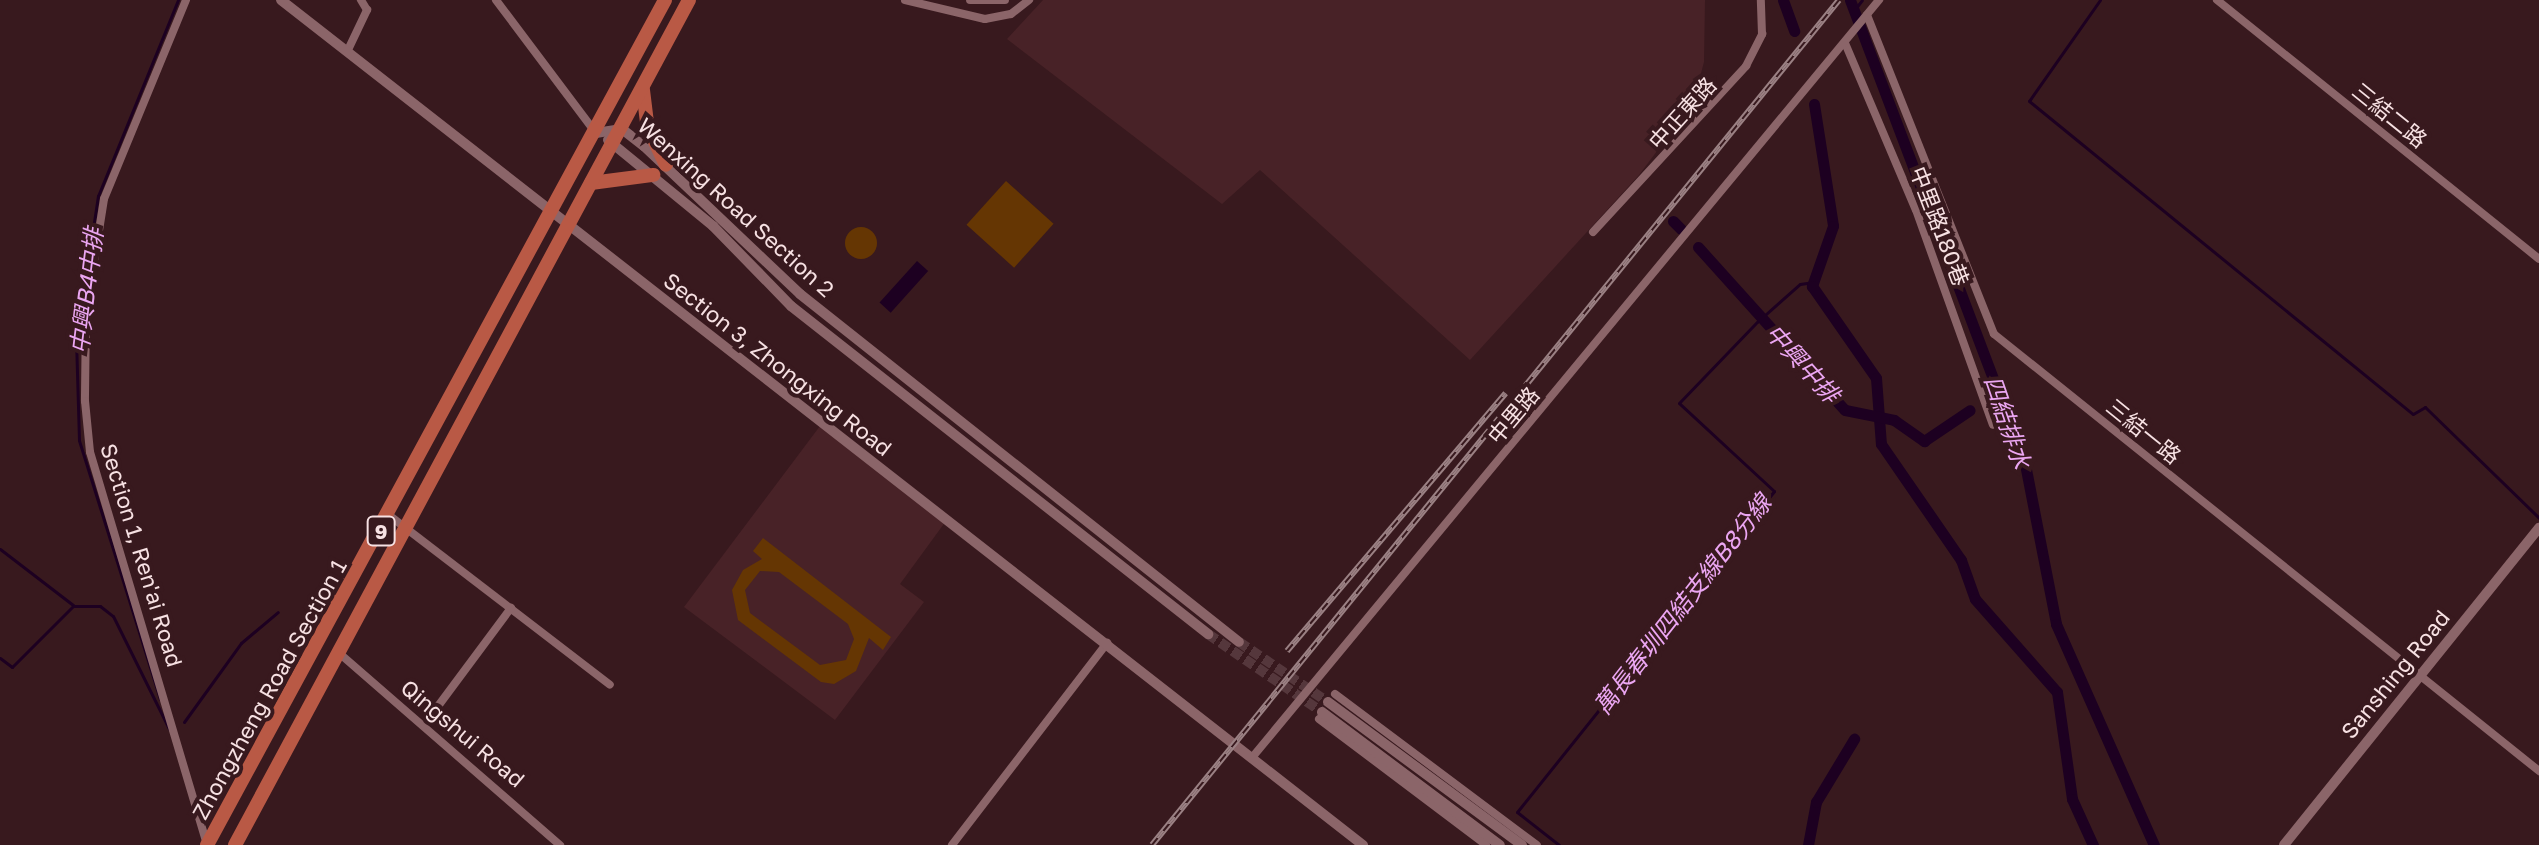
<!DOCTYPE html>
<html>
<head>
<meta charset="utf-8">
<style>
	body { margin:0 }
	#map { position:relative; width:2539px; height:845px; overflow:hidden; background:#38191e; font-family:"Golos Text","Noto Sans TC",sans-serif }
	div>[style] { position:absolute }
	.built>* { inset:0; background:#482227 }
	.green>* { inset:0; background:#653603; transform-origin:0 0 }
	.round { border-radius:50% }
	.water>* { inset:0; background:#1d0021; transform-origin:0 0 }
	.stream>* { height:3px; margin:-1.5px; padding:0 1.5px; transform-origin:1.5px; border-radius:1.5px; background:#1d0021 }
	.canal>* { height:11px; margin:-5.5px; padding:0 5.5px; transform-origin:5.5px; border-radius:5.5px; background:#1d0021 }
	.tertiary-tunnel>* { height:10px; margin-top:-5px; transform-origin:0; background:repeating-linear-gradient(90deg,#55373c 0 10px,transparent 0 15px) }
	.minor>* { height:8px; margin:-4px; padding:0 4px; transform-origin:4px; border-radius:4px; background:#8b6569 }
	.tertiary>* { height:10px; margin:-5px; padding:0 5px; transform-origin:5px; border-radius:5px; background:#8b6569 }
	.primary>* { height:14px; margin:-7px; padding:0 7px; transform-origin:7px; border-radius:7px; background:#b95945 }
	.rail>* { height:6px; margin-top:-3px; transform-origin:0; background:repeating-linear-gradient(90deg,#38191e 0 9px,#9b8184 0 18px); box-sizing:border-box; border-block:2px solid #9b8184 }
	span { translate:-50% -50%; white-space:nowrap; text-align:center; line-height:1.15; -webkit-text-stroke:8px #38191e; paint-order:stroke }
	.shield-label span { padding:2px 6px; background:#38191e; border:2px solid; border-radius:6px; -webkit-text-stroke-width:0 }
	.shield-label { font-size:20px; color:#f7e1e3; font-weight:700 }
	.street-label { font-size:22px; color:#f7e1e3 }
	.water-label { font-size:24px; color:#eba6f2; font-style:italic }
</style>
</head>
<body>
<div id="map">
	<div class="built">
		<div style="clip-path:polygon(1043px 0,1705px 0,1704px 62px,1693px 103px,1639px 175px,1470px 360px,1260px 170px,1222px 204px,1007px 39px)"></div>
		<div style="clip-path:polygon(820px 426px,946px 521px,900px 584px,924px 602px,835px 720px,684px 607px)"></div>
	</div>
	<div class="green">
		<div style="left:1006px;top:181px;width:64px;height:59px;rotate:42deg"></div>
		<div class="round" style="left:845px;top:227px;width:32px;height:32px"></div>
		<div style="clip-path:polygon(evenodd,763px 538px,891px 637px,883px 650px,869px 638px,856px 671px,834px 684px,821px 682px,738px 620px,732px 590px,743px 570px,762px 559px,753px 551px,763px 538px,760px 571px,779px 572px,848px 624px,854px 639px,846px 660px,820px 665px,750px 613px,745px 590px,760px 571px)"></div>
	</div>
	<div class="water">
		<div style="left:917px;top:261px;width:15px;height:56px;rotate:42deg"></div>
	</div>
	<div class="stream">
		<div style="left:2100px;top:0;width:123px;rotate:125.1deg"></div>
		<div style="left:2029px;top:101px;width:495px;rotate:39.2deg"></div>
		<div style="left:2413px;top:414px;width:14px;rotate:-30deg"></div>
		<div style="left:2425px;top:407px;width:159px;rotate:44.2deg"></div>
		<div style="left:1855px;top:9px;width:11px;rotate:-52deg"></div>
		<div style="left:0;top:549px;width:92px;rotate:37.5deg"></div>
		<div style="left:0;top:658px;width:15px;rotate:37deg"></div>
		<div style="left:12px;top:667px;width:86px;rotate:-45deg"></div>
		<div style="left:73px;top:606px;width:27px"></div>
		<div style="left:100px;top:606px;width:16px;rotate:38deg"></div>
		<div style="left:113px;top:616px;width:126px;rotate:63.6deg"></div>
		<div style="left:160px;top:699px;width:271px;rotate:-107.4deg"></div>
		<div style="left:79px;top:440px;width:99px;rotate:-91.7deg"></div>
		<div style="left:76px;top:341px;width:147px;rotate:-81.4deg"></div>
		<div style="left:98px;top:196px;width:212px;rotate:-67.8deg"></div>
		<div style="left:184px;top:722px;width:97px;rotate:-54.2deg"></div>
		<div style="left:241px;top:643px;width:48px;rotate:-40deg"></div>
		<div style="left:1559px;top:845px;width:53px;rotate:-141.8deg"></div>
		<div style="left:1517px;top:812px;width:411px;rotate:-51.3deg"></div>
		<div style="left:1774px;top:491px;width:129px;rotate:-137.2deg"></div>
		<div style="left:1679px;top:403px;width:112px;rotate:-46.1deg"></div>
		<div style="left:1757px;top:322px;width:57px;rotate:-41.5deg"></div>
		<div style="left:1800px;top:284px;width:14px;rotate:-8deg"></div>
	</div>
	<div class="canal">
		<div style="left:1783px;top:0;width:33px;rotate:70deg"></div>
		<div style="left:1850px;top:0;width:496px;rotate:69.3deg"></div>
		<div style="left:2025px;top:464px;width:163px;rotate:79deg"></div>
		<div style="left:2056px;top:624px;width:242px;rotate:66.1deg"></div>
		<div style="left:1814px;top:104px;width:123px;rotate:81.1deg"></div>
		<div style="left:1833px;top:226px;width:64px;rotate:109.3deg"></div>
		<div style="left:1812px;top:286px;width:112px;rotate:55.2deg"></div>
		<div style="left:1876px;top:378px;width:66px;rotate:85.7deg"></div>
		<div style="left:1881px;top:444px;width:141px;rotate:55.4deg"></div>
		<div style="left:1961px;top:560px;width:41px;rotate:70.3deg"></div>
		<div style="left:1975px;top:599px;width:124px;rotate:48.6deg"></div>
		<div style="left:2057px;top:692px;width:108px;rotate:82deg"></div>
		<div style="left:2072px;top:799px;width:51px;rotate:65.5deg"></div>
		<div style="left:1673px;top:221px;width:11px;rotate:45deg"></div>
		<div style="left:1698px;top:247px;width:219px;rotate:48deg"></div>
		<div style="left:1845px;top:410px;width:50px;rotate:11.5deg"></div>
		<div style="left:1894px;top:420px;width:37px;rotate:35deg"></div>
		<div style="left:1924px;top:441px;width:55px;rotate:-34deg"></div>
		<div style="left:1808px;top:845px;width:44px;rotate:-79.5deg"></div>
		<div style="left:1816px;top:802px;width:74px;rotate:-58.9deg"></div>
	</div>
	<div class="tertiary-tunnel">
		<div style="left:1208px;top:634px;width:138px;rotate:34.4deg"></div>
		<div style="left:1239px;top:642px;width:107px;rotate:34deg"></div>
	</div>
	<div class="minor">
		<div style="left:186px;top:0;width:215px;rotate:112.4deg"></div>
		<div style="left:104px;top:199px;width:115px;rotate:99deg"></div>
		<div style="left:86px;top:313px;width:88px;rotate:90.7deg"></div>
		<div style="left:85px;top:401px;width:51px;rotate:84.4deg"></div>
		<div style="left:90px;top:452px;width:409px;rotate:73.4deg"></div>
		<div style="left:496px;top:0;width:166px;rotate:53.1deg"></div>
		<div style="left:905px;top:0;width:82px;rotate:13.4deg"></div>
		<div style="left:985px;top:19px;width:26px;rotate:-11deg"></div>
		<div style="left:1011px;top:14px;width:23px;rotate:-38deg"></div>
		<div style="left:970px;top:0;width:35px"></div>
		<div style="left:2217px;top:0;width:413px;rotate:38.8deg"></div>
		<div style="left:1867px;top:15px;width:343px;rotate:68.3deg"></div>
		<div style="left:1994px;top:334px;width:699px;rotate:38.72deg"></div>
		<div style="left:1845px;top:43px;width:181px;rotate:67deg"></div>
		<div style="left:1916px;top:210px;width:228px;rotate:70.3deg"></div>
		<div style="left:347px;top:52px;width:47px;rotate:-64.5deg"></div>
		<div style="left:367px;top:10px;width:12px;rotate:-121deg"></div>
		<div style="left:1593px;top:232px;width:226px;rotate:-47.3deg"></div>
		<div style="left:1746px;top:66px;width:36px;rotate:-63deg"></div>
		<div style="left:1762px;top:34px;width:34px;rotate:-92deg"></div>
		<div style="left:390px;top:516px;width:277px;rotate:37.5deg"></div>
		<div style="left:339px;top:653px;width:293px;rotate:41deg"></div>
		<div style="left:1335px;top:694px;width:252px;rotate:36.8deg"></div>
		<div style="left:1319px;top:719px;width:209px;rotate:37deg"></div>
		<div style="left:424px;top:725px;width:146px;rotate:-53.4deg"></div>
		<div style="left:1255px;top:754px;width:979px;rotate:-50.39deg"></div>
		<div style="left:952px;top:845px;width:255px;rotate:-52.5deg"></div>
	</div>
	<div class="tertiary">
		<div style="left:281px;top:0;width:1373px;rotate:37.99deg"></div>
		<div style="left:596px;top:133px;width:26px;rotate:-9deg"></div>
		<div style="left:622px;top:129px;width:28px;rotate:38deg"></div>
		<div style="left:644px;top:146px;width:215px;rotate:43.5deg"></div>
		<div style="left:800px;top:294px;width:560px;rotate:38.4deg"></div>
		<div style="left:608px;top:140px;width:136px;rotate:39.3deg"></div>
		<div style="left:713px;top:226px;width:112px;rotate:45.7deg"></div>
		<div style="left:791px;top:306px;width:531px;rotate:38.19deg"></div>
		<div style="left:1328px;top:702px;width:241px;rotate:36.4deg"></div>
		<div style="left:1322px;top:712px;width:222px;rotate:36.8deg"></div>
		<div style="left:2284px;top:845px;width:407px;rotate:-51.2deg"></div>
	</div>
	<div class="primary">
		<div style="left:643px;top:90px;width:35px;rotate:83deg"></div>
		<div style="left:647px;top:125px;width:44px;rotate:64.6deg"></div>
		<div style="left:591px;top:183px;width:63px;rotate:-7.4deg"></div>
		<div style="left:207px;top:845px;width:961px;rotate:-61.54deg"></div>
		<div style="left:235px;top:845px;width:959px;rotate:-61.75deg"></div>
	</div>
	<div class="rail">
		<div style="left:1287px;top:651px;width:338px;rotate:-49.7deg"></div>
		<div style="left:1152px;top:845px;width:1089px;rotate:-50.89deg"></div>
	</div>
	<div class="shield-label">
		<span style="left:381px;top:531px">9</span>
	</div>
	<div class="street-label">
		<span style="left:1682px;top:113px;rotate:-48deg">中正東路</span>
		<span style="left:2390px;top:115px;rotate:39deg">三結二路</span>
		<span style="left:736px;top:207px;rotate:42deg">Wenxing Road Section 2</span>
		<span style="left:1940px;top:226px;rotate:69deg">中里路180巷</span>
		<span style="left:778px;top:364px;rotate:38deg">Section 3, Zhongxing Road</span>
		<span style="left:1513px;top:415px;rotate:-50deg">中里路</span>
		<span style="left:2144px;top:431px;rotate:39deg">三結一路</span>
		<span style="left:142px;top:555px;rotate:73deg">Section 1, Ren'ai Road</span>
		<span style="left:2395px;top:674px;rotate:-51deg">Sanshing Road</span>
		<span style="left:269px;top:689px;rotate:-61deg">Zhongzheng Road Section 1</span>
		<span style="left:463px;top:733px;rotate:40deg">Qingshui Road</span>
	</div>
	<div class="water-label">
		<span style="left:86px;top:291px;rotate:-83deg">中興B4中排</span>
		<span style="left:1803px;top:363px;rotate:48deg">中興中排</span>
		<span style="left:2008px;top:422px;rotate:71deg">四結排水</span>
		<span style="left:1682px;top:604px;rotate:-52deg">萬長春圳四結支線B8分線</span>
	</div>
</div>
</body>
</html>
